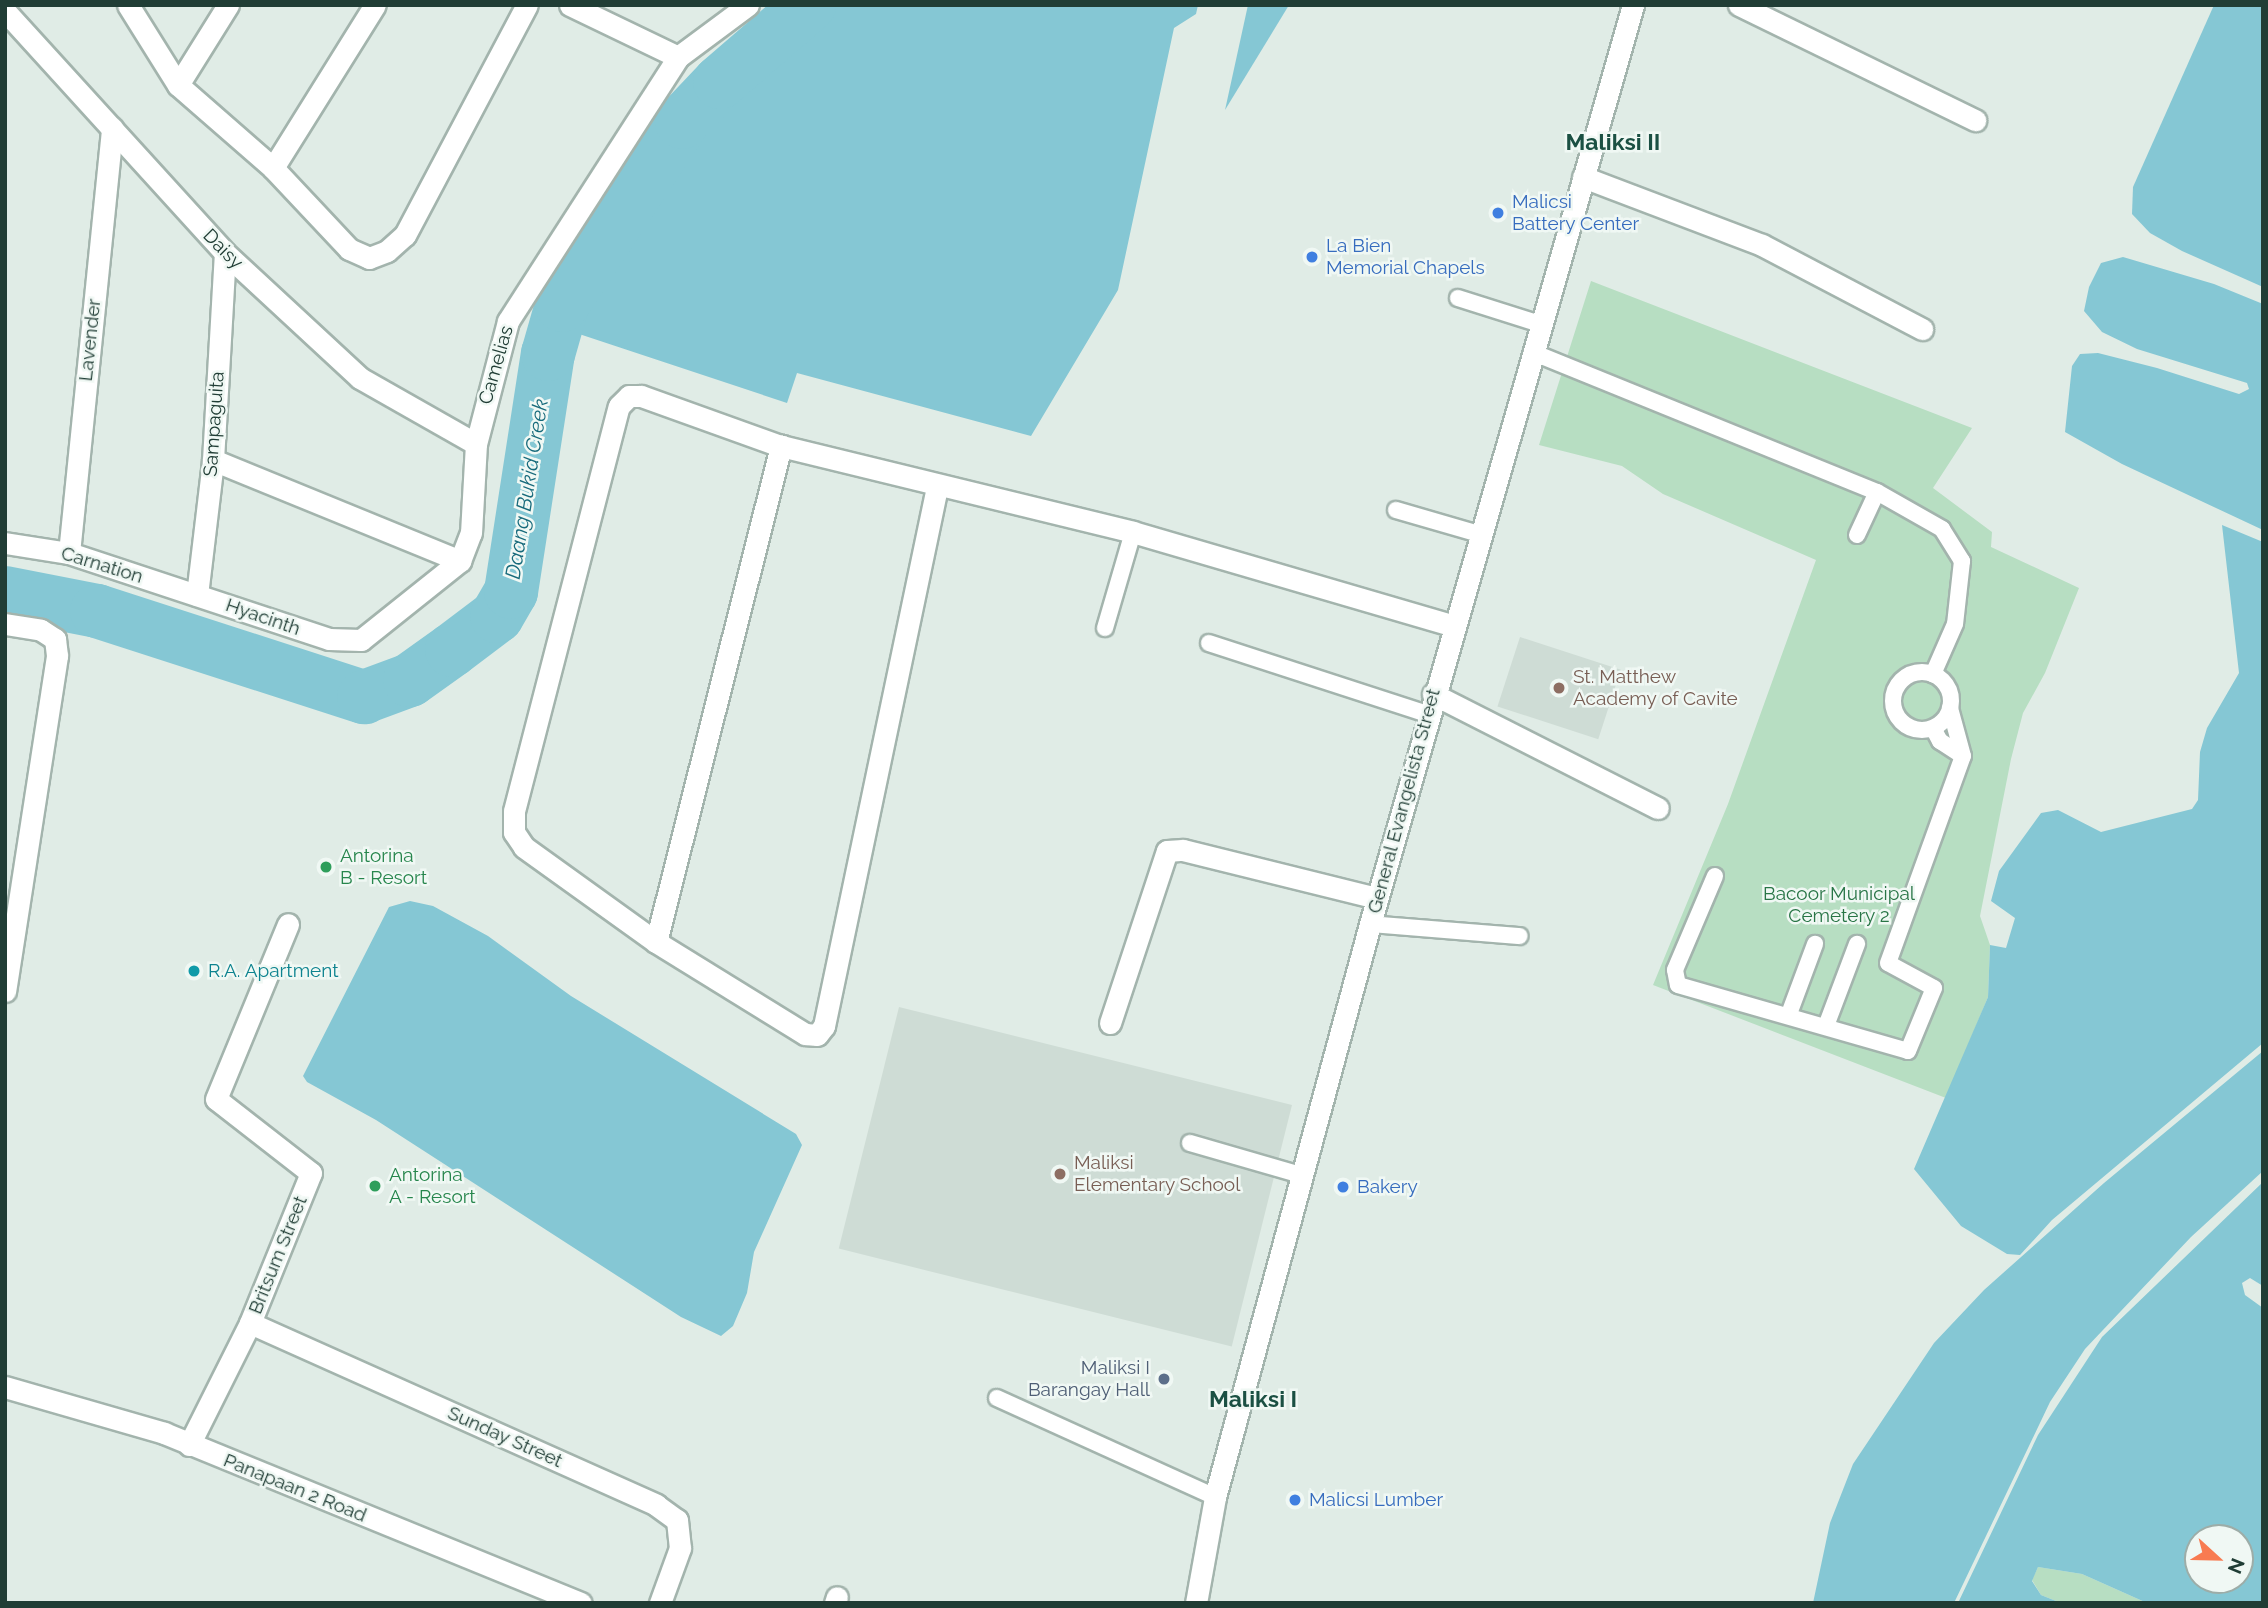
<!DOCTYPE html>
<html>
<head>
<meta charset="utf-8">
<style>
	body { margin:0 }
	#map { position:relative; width:2268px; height:1608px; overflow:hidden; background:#e0ece6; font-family:Raleway,sans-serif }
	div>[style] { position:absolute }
	.built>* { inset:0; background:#cedcd5; transform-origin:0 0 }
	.green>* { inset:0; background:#b7dec2 }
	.water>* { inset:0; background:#85c7d4 }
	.river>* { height:54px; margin:-27px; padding:0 27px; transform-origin:27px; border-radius:27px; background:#85c7d4 }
	.roads { filter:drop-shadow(2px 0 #a3b4ad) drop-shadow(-2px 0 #a3b4ad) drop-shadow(0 2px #a3b4ad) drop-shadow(0 -2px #a3b4ad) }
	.service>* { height:16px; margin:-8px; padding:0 8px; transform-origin:8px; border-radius:8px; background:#fff }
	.service>.ring { margin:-8px; padding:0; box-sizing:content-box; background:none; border:16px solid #fff; border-radius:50% }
	.minor>* { height:21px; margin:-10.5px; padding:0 10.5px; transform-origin:10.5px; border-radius:10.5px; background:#fff }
	.tertiary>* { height:21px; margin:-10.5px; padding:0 10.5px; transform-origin:10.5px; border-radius:10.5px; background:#fff }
	.secondary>* { height:21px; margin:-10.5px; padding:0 10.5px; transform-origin:10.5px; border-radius:10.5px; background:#fff }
	.dots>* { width:19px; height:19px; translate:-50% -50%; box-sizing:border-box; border:4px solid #f0f8f4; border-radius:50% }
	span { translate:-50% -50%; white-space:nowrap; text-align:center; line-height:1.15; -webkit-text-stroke:5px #f0f8f4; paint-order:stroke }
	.shop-label { font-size:19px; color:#366cbe }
	.left { translate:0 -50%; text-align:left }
	.street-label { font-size:19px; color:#203d35 }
	.education-label { font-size:19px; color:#785e54 }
	.leisure-label { font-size:19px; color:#27864d }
	.park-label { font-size:19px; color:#287546 }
	.culture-label { font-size:19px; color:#0d838f }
	.service-label { font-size:19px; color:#4e5e75 }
	.right { translate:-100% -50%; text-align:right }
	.water-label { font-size:21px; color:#176a7b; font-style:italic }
	.quarter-label { font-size:23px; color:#1b5043; font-weight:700 }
	.frame { position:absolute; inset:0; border:7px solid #203d35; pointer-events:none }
	.north { position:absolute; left:2184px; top:1524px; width:70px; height:70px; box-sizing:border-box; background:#f0f8f4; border:2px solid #9dada8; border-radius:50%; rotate:112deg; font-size:19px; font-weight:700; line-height:28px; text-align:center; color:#203d35 }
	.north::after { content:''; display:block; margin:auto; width:24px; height:32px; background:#f87b51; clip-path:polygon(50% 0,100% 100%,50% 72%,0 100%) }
</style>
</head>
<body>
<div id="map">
	<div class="built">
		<div style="left:1520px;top:637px;width:106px;height:73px;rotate:18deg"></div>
		<div style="left:899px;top:1007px;width:405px;height:249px;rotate:14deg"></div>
	</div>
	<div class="green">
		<div style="clip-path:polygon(1591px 281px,1972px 428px,1933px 488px,1992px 532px,1991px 547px,2079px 588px,2045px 673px,2023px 713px,2011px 759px,1980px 916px,1990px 945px,1988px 997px,1946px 1098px,1653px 985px,1728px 804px,1816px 560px,1663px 494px,1622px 466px,1539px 445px)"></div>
		<div style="clip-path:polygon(2038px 1567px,2082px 1574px,2147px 1603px,2061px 1603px,2041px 1595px,2032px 1580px)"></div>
	</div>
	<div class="water">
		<div style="clip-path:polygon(829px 5px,1198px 5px,1196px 14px,1174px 28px,1118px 290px,1031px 436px,797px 373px,787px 403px,558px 327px,722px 87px)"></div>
		<div style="clip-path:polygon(1248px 5px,1289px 5px,1225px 110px)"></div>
		<div style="clip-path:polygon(2214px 5px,2263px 5px,2263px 287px,2182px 251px,2150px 233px,2132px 214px,2133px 187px)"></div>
		<div style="clip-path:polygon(2123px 257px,2214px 284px,2263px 304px,2263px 530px,2122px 464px,2065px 432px,2072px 366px,2080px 354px,2098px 353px,2157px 368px,2239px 394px,2249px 389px,2247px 383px,2137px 349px,2102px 332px,2084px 311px,2089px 287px,2101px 263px)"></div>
		<div style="clip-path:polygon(2222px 525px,2263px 542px,2263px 1043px,2052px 1220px,2020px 1255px,2007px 1254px,1961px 1226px,1914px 1169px,1988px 997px,1990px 945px,2006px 948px,2015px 918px,1991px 901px,1999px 871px,2041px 813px,2058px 810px,2101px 832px,2192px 809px,2198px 800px,2200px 752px,2207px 728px,2239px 673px)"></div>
		<div style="clip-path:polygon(410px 901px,433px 906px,488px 936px,571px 996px,796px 1134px,802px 1145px,754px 1252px,747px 1293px,733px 1326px,721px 1336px,681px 1317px,376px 1120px,307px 1082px,303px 1076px,389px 907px)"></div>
		<div style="clip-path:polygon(2263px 1051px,2263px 1171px,2191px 1237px,2085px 1349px,2050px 1402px,1954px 1603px,1813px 1603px,1830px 1523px,1853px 1464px,1934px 1343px,1984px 1290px,2104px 1183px)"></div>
		<div style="clip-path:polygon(evenodd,2263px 1182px,2263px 1286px,2250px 1278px,2242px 1283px,2245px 1295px,2263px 1308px,2263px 1603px,2147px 1603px,2082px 1574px,2038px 1567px,2032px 1581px,2041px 1595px,2061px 1603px,1958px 1603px,2038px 1435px,2102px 1337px,2263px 1182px,2240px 1538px,2240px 1580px,2198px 1580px,2198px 1538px,2240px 1538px)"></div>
	</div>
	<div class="river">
		<div style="left:5px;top:593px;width:94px;rotate:11.1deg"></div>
		<div style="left:97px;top:611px;width:281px;rotate:17.9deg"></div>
		<div style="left:364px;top:697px;width:49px;rotate:-20.3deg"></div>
		<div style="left:410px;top:680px;width:52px;rotate:-35.5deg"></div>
		<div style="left:452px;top:650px;width:56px;rotate:-37.1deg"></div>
		<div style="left:497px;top:616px;width:28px;rotate:-60deg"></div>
		<div style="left:511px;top:592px;width:241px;rotate:-81.2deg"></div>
		<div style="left:548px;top:354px;width:51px;rotate:-74.1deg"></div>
		<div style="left:562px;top:305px;width:219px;rotate:-56.7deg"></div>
		<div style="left:682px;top:122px;width:55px;rotate:-46.5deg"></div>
		<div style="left:720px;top:82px;width:118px;rotate:-40.9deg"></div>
	</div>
	<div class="roads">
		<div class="service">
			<div style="left:1458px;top:298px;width:86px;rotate:17.6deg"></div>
			<div style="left:1532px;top:352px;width:372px;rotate:22.1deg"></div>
			<div style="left:1877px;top:492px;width:75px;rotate:29.6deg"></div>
			<div style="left:1942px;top:529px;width:38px;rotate:58deg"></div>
			<div style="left:1962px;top:561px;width:63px;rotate:96.3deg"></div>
			<div style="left:1955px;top:624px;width:55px;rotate:113.7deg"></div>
			<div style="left:1396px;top:510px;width:86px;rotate:16.1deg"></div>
			<div style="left:1857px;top:535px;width:47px;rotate:-65.1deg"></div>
			<div style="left:1105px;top:628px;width:100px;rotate:-73.7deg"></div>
			<div style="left:1209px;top:643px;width:230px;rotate:18deg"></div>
			<div class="ring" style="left:1893px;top:672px;width:42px;height:42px"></div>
			<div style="left:1933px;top:728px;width:15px;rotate:62deg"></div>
			<div style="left:1940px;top:741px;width:27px;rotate:33deg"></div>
			<div style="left:1715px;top:876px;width:102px;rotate:113.1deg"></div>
			<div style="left:1675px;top:970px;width:15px;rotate:79deg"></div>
			<div style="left:1678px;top:985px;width:239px;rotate:16deg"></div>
			<div style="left:1908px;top:1051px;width:68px;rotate:-67.6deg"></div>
			<div style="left:1934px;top:988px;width:52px;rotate:-151.5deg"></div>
			<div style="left:1888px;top:963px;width:220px;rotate:-70.1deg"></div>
			<div style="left:1963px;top:756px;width:50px;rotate:-105.2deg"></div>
			<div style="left:1370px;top:924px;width:150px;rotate:4.6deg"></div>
			<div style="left:1789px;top:1014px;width:75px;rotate:-69.6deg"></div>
			<div style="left:1826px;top:1026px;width:88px;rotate:-69.3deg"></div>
			<div style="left:1190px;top:1143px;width:116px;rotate:16.1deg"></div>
			<div style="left:997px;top:1398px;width:239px;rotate:24.4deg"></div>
		</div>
		<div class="minor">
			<div style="left:128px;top:5px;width:94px;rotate:58deg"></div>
			<div style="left:178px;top:85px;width:126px;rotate:41.1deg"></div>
			<div style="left:273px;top:168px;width:111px;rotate:46.8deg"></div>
			<div style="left:349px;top:249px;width:22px;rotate:24deg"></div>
			<div style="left:369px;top:258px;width:19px;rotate:-21deg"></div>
			<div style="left:387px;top:251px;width:24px;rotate:-42deg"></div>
			<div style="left:405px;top:235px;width:260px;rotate:-62.1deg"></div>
			<div style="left:570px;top:5px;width:120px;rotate:25.7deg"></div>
			<div style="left:678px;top:57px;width:87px;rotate:-36.6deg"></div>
			<div style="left:1739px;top:5px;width:263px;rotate:26deg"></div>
			<div style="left:5px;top:11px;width:327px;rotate:47.7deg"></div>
			<div style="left:225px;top:253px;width:184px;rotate:42.8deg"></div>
			<div style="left:360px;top:378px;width:133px;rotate:29.6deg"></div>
			<div style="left:178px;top:85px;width:94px;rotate:-58deg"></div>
			<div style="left:273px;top:168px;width:192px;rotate:-58deg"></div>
			<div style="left:1583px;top:177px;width:191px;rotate:20.8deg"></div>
			<div style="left:1762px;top:245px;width:181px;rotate:27.7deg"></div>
			<div style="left:213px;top:460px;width:267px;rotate:22.2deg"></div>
			<div style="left:937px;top:487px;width:551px;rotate:101.84deg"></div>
			<div style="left:824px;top:1026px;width:11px;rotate:128deg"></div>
			<div style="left:817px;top:1035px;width:12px;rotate:-175deg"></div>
			<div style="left:805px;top:1034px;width:175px;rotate:-148.3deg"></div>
			<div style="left:656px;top:942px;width:163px;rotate:-144.3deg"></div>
			<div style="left:524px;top:847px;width:18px;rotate:-124deg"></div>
			<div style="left:514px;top:832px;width:21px;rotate:-90deg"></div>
			<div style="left:514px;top:811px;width:418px;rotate:-75.5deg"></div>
			<div style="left:619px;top:406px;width:14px;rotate:-45deg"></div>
			<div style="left:629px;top:396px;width:12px"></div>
			<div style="left:641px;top:396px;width:149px;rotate:19.7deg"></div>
			<div style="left:781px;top:446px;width:362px;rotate:13.7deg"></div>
			<div style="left:1133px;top:532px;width:332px;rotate:16.3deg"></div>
			<div style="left:5px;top:543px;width:65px;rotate:8.9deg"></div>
			<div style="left:69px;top:553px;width:274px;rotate:18.3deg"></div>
			<div style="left:329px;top:639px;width:32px;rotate:2deg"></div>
			<div style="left:361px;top:640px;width:127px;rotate:-38.6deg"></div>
			<div style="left:460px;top:561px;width:30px;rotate:-69deg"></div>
			<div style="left:471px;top:533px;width:89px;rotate:-86.8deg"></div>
			<div style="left:476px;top:444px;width:127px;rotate:-75.4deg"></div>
			<div style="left:508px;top:321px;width:314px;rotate:-57.2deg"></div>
			<div style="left:69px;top:553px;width:427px;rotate:-84.2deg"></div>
			<div style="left:197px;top:595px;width:136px;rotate:-83.2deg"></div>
			<div style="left:213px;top:460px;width:207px;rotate:-86.7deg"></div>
			<div style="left:5px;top:624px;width:36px;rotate:9deg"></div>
			<div style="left:41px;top:630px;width:17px;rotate:33deg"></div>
			<div style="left:55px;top:639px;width:17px;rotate:83deg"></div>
			<div style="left:57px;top:656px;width:339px;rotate:98.8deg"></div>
			<div style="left:1433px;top:694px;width:252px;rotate:26.9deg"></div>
			<div style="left:656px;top:942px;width:512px;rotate:-75.86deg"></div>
			<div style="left:1110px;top:1023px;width:181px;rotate:-71.7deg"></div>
			<div style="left:1167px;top:851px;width:16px;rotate:-4deg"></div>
			<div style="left:1183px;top:850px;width:200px;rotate:13.9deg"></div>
			<div style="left:250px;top:1323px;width:445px;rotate:24.1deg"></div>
			<div style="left:656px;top:1505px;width:26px;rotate:36deg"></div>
			<div style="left:677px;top:1520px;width:28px;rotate:84deg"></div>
			<div style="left:680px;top:1548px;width:59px;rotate:110deg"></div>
			<div style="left:189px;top:1445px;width:136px;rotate:-63.4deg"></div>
			<div style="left:250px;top:1323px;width:162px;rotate:-67.9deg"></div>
			<div style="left:311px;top:1173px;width:120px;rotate:-142.1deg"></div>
			<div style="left:216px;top:1099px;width:189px;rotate:-67.6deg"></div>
			<div style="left:835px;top:1603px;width:6px;rotate:-72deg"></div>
		</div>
		<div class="tertiary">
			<div style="left:5px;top:1387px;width:166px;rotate:16.1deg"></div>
			<div style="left:164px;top:1433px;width:450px;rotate:22.2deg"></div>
		</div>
		<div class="secondary">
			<div style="left:1196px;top:1603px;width:108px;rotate:-79.8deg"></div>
			<div style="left:1215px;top:1497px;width:594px;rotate:-74.86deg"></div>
			<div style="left:1370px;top:924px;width:956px;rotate:-74.03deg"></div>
		</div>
	</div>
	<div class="dots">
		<div style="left:1498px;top:213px;background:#3f7fe0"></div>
		<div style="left:1312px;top:257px;background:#3f7fe0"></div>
		<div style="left:1559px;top:688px;background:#8d6e63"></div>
		<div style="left:326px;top:867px;background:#2e9e5b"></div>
		<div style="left:194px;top:971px;background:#0f9aa8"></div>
		<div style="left:1060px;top:1174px;background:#8d6e63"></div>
		<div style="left:375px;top:1186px;background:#2e9e5b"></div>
		<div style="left:1343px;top:1187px;background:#3f7fe0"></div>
		<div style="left:1164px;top:1379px;background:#5c6f8a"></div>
		<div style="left:1295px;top:1500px;background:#3f7fe0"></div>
	</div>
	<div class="shop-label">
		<span class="left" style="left:1512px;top:213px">Malicsi<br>Battery Center</span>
		<span class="left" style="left:1326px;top:257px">La Bien<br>Memorial Chapels</span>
		<span class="left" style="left:1357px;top:1187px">Bakery</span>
		<span class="left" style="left:1309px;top:1500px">Malicsi Lumber</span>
	</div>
	<div class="street-label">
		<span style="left:223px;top:249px;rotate:45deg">Daisy</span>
		<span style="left:90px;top:340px;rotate:-84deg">Lavender</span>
		<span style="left:496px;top:365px;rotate:-74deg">Camelias</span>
		<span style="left:214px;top:424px;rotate:-86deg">Sampaguita</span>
		<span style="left:102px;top:565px;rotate:17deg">Carnation</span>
		<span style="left:263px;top:617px;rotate:19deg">Hyacinth</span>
		<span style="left:1404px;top:801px;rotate:-75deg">General Evangelista Street</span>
		<span style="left:278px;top:1255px;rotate:-68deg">Britsum Street</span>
		<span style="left:505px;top:1437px;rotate:24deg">Sunday Street</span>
		<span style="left:295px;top:1488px;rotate:22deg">Panapaan 2 Road</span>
	</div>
	<div class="education-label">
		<span class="left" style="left:1573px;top:688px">St. Matthew<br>Academy of Cavite</span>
		<span class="left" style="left:1074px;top:1174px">Maliksi<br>Elementary School</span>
	</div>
	<div class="leisure-label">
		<span class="left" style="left:340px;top:867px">Antorina<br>B - Resort</span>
		<span class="left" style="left:389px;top:1186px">Antorina<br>A - Resort</span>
	</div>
	<div class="park-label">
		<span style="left:1839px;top:905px">Bacoor Municipal<br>Cemetery 2</span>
	</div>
	<div class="culture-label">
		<span class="left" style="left:208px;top:971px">R.A. Apartment</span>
	</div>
	<div class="service-label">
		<span class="right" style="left:1150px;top:1379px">Maliksi I<br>Barangay Hall</span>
	</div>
	<div class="water-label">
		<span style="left:527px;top:489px;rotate:-81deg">Daang Bukid Creek</span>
	</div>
	<div class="quarter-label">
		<span style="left:1613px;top:142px">Maliksi II</span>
		<span style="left:1253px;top:1399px">Maliksi I</span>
	</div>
	<div class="frame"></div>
	<div class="north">N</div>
</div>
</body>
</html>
